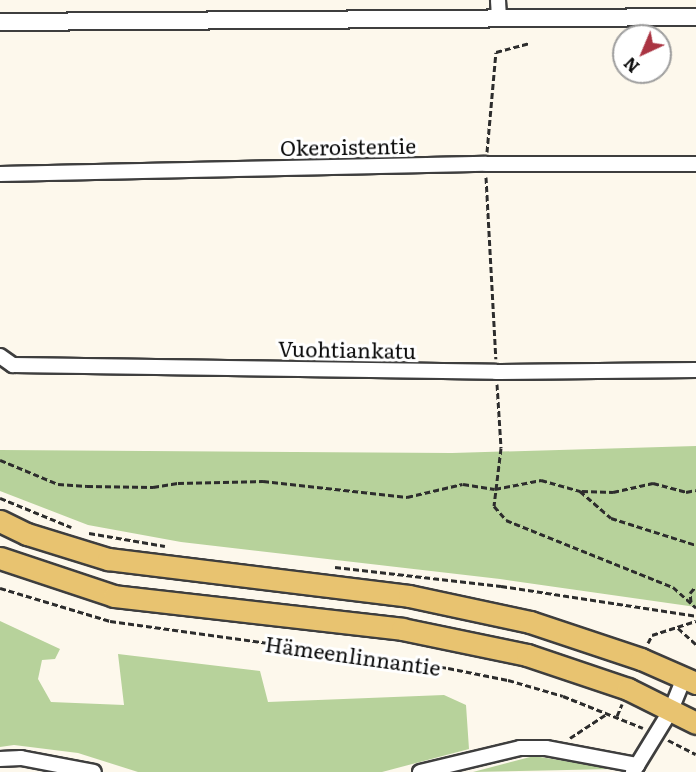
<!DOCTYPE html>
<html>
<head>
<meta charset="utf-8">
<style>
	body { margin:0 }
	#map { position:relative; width:696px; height:772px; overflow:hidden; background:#fdf8ec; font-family:Literata,serif }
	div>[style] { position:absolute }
	.forest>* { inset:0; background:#b7d29b }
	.path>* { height:3px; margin-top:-1.5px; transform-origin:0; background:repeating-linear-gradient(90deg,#2d2d2d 0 6px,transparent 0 9px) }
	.roads { filter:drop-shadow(2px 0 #3e3e3e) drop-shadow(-2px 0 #3e3e3e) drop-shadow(0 2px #3e3e3e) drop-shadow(0 -2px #3e3e3e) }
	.minor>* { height:14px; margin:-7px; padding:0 7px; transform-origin:7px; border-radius:7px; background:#fff }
	.tertiary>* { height:16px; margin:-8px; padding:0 8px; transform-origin:8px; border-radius:8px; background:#fff }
	.primary>* { height:21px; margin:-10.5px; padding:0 10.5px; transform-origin:10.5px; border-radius:10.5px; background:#e8c370 }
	span { translate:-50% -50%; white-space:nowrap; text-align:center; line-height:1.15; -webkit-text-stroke:6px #fff; paint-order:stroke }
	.street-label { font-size:21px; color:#0b0b0b }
	.north { position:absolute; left:612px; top:24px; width:60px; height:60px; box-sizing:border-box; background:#fff; border:2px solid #9d9d9d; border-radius:50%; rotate:224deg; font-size:16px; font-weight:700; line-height:24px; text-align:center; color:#0b0b0b }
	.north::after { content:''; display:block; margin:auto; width:21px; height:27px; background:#aa3442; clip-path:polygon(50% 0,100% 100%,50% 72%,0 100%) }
</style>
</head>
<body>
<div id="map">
	<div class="forest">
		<div style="clip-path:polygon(696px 446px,696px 607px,500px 579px,181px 542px,88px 525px,0 491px,0 450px,452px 453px)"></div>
		<div style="clip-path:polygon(0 621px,60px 649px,55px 659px,42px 660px,38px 679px,51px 702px,124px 705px,118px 654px,260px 671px,268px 702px,444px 695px,466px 705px,469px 749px,382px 772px,138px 772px,78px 753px,14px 745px,0 747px)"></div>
		<div style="clip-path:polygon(534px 756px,614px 769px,473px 772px)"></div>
	</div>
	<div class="path">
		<div style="left:487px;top:152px;width:100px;rotate:-84.9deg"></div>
		<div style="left:496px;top:52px;width:34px;rotate:-15deg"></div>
		<div style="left:486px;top:177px;width:182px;rotate:86.9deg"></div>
		<div style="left:497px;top:384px;width:64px;rotate:86.4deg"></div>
		<div style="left:501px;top:448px;width:58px;rotate:96.9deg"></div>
		<div style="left:494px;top:506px;width:18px;rotate:49deg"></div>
		<div style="left:506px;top:520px;width:180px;rotate:21.9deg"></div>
		<div style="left:673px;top:587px;width:31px;rotate:42deg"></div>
		<div style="left:0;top:460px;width:63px;rotate:22.5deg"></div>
		<div style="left:58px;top:484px;width:29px;rotate:4deg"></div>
		<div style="left:87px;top:486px;width:66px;rotate:0.9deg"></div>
		<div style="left:153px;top:487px;width:25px;rotate:-9deg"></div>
		<div style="left:178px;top:483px;width:85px;rotate:-1.3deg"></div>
		<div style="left:263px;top:481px;width:145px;rotate:6.3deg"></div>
		<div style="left:407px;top:497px;width:57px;rotate:-13.1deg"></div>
		<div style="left:463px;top:484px;width:32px;rotate:9deg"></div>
		<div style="left:495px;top:489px;width:47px;rotate:-11.1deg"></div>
		<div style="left:541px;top:480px;width:41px;rotate:15.8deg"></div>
		<div style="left:580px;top:491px;width:41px;rotate:41.1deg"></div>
		<div style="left:611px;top:518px;width:89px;rotate:17.6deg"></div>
		<div style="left:582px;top:491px;width:31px;rotate:2deg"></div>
		<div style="left:613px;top:492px;width:41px;rotate:-12.7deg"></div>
		<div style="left:653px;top:483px;width:34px;rotate:15deg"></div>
		<div style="left:686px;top:492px;width:10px;rotate:-11deg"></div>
		<div style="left:0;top:498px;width:77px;rotate:22.2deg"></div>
		<div style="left:89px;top:533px;width:77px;rotate:9.7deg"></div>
		<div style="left:335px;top:567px;width:167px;rotate:6.5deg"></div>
		<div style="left:501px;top:586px;width:197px;rotate:8.7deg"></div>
		<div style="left:0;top:588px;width:115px;rotate:16.7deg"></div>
		<div style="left:110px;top:621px;width:341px;rotate:7.9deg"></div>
		<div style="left:448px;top:668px;width:61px;rotate:11.3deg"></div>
		<div style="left:508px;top:680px;width:57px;rotate:16.2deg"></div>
		<div style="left:563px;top:696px;width:86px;rotate:21.8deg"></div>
		<div style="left:691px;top:602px;width:9px;rotate:-96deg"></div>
		<div style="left:690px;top:593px;width:9px;rotate:-49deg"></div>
		<div style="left:678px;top:628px;width:24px;rotate:42deg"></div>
		<div style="left:648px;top:643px;width:9px;rotate:-63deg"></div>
		<div style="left:652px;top:635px;width:46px;rotate:-17.7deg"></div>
		<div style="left:617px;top:716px;width:13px;rotate:-67deg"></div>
		<div style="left:570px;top:738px;width:45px;rotate:-33.3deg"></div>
		<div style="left:668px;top:740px;width:31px;rotate:27deg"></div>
	</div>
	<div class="roads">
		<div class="minor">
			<div style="left:498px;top:0;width:17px;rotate:87deg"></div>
			<div style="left:0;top:174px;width:486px;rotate:-1.2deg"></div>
			<div style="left:486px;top:164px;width:210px"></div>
			<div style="left:0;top:356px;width:16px;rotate:35deg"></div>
			<div style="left:13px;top:365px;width:483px;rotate:0.8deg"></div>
			<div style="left:496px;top:372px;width:200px;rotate:-0.6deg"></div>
			<div style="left:0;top:759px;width:21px;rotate:-3deg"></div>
			<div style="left:21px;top:758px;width:74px;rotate:10.9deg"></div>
			<div style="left:420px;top:772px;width:103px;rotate:-13.5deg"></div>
			<div style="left:520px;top:748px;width:26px"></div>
			<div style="left:546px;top:748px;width:93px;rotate:10.6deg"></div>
			<div style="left:633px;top:772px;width:73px;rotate:-58.5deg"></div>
			<div style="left:671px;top:710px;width:35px;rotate:-68deg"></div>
		</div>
		<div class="tertiary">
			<div style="left:0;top:22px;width:696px;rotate:-0.41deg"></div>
		</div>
		<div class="primary">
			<div style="left:0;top:521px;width:30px;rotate:26deg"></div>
			<div style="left:27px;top:534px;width:85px;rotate:17.2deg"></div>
			<div style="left:108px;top:559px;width:303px;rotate:7deg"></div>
			<div style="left:409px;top:596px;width:124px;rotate:12.1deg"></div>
			<div style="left:530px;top:622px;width:117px;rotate:18.4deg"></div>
			<div style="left:641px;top:659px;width:60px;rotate:23.6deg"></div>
			<div style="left:0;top:558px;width:120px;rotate:18.4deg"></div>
			<div style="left:114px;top:596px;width:290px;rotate:6.5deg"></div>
			<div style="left:402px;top:629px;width:128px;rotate:11.7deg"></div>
			<div style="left:527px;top:655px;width:107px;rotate:18.6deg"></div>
			<div style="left:628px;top:689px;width:76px;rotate:26.6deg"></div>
		</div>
	</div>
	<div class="street-label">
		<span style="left:348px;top:146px;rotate:-1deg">Okeroistentie</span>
		<span style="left:347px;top:349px;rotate:1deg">Vuohtiankatu</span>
		<span style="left:353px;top:655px;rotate:8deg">Hämeenlinnantie</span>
	</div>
	<div class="north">N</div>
</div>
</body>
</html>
